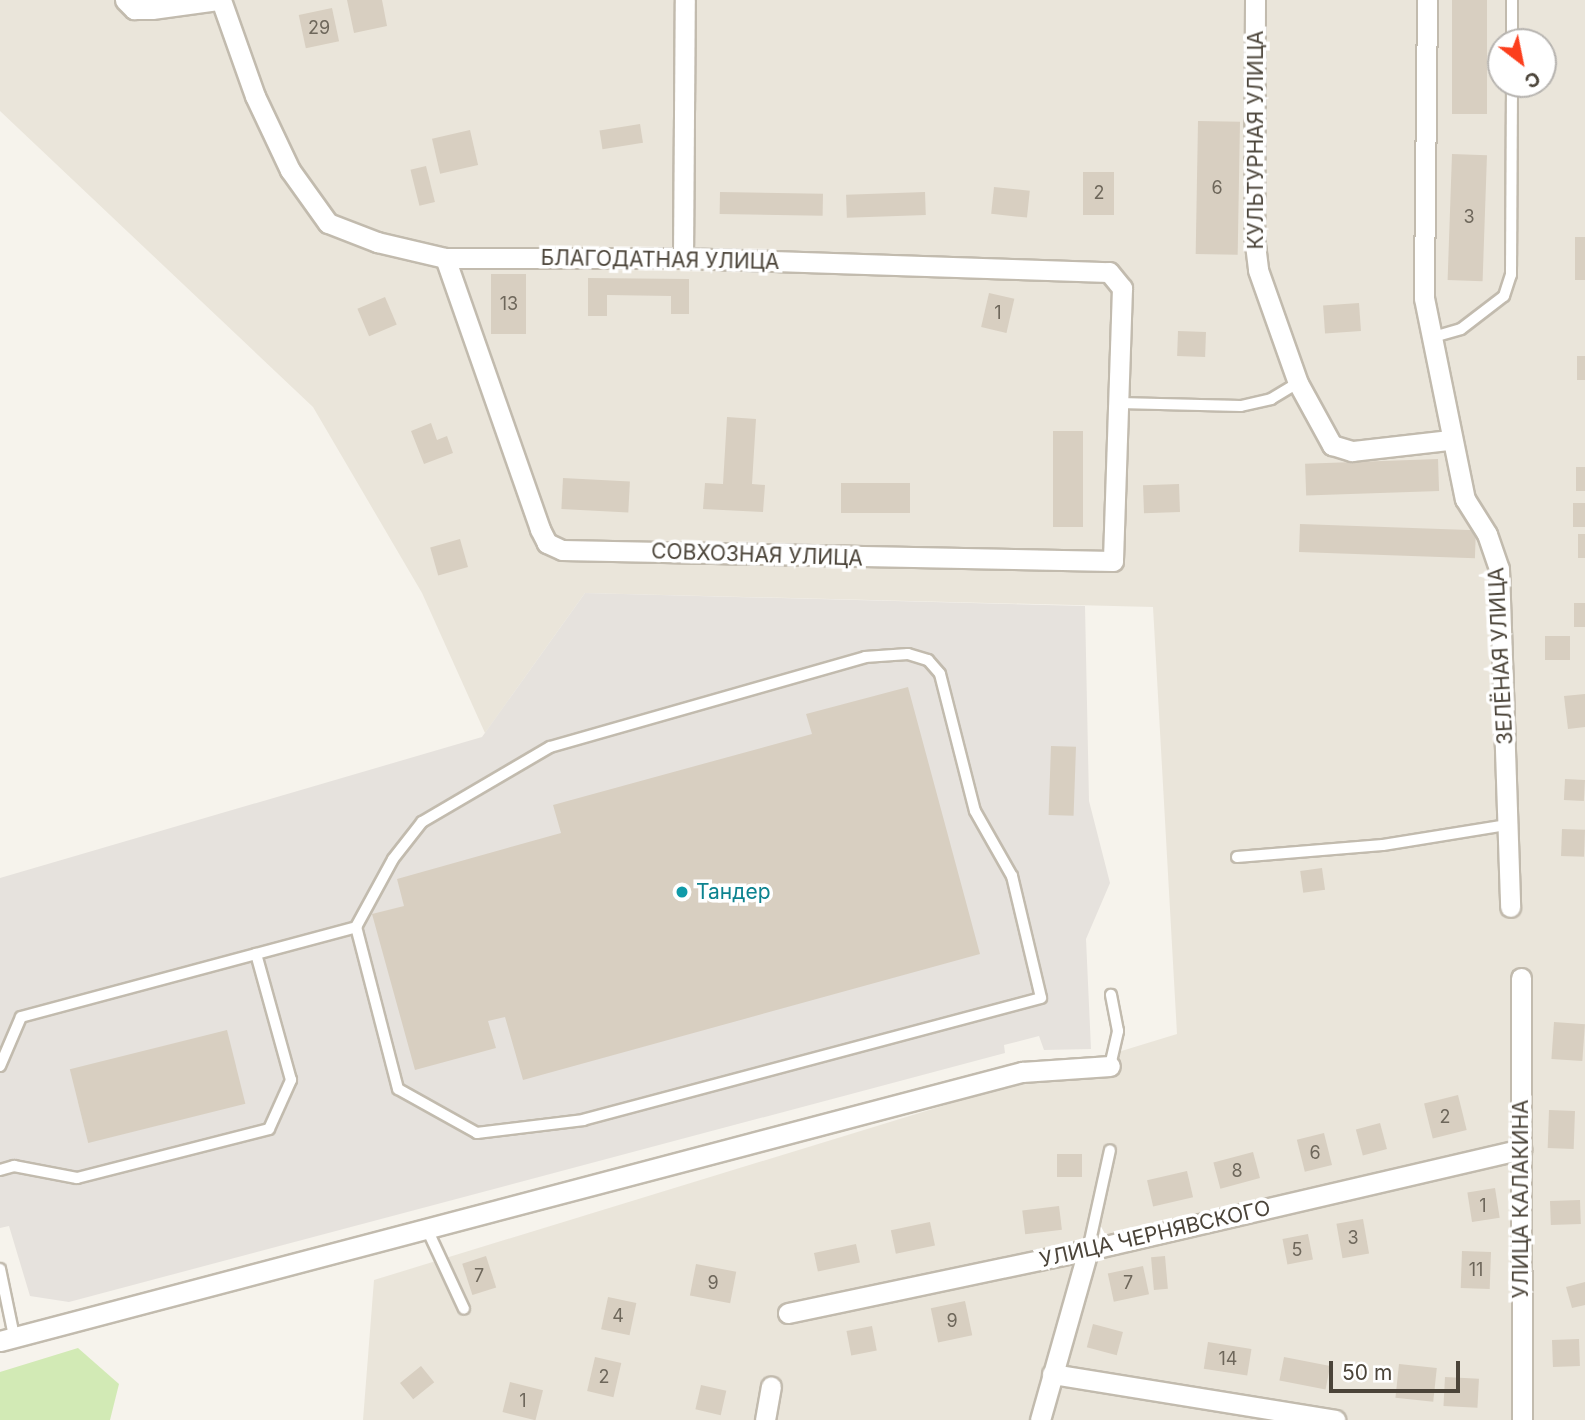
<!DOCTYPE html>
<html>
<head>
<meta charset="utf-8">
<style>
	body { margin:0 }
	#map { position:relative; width:1585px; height:1420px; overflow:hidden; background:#f6f3ec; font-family:Inter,sans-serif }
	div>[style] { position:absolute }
	.residential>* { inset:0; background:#eae5da }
	.industrial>* { inset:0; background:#e6e2dd }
	.green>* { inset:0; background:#d2eab5 }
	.building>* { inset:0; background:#d8cfc1; transform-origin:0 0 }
	.roads { filter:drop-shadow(2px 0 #c2bbae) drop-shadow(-2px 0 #c2bbae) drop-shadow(0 2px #c2bbae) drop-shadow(0 -2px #c2bbae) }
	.lane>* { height:10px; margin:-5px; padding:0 5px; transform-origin:5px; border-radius:5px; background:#fff }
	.street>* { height:19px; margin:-9.5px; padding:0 9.5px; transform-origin:9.5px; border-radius:9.5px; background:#fff }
	.dots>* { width:19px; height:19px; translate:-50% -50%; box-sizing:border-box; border:4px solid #fff; border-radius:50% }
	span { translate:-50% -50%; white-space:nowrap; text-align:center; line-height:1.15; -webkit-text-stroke:7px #fff; paint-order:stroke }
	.number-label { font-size:18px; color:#6e675b }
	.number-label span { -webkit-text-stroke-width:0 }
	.street-label { font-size:21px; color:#4b4439 }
	.culture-label { font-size:21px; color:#0d838f }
	.left { translate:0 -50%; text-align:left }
	.north { position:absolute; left:1487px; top:28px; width:70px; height:70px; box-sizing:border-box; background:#fff; border:2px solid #b7b4b0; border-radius:50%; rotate:148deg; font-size:19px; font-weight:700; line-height:28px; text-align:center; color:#4b4439 }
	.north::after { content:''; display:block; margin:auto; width:24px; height:32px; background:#fc3f1d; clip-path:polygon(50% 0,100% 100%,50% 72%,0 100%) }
	.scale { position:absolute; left:1329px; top:1361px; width:131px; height:32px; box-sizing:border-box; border:4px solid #4b4439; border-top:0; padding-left:9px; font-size:21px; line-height:24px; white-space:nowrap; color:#4b4439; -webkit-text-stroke:5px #fff; paint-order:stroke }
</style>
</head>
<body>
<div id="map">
	<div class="residential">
		<div style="clip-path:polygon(evenodd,0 0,1585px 0,1585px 1420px,363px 1420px,374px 1280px,1177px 1034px,1153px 607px,585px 593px,485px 733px,422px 593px,313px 407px,0 111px,0 0,1501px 42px,1543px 42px,1543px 84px,1501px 84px,1501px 42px)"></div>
	</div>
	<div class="industrial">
		<div style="clip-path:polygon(585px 593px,1085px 606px,1089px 801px,1110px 883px,1086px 939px,1091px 1049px,1044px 1050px,1039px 1036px,1004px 1045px,1005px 1053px,69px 1302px,30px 1296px,9px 1226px,0 1228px,0 878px,482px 737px)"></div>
	</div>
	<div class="green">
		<div style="clip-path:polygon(78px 1348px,119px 1384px,110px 1420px,0 1420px,0 1372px)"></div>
	</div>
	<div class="building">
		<div style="clip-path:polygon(347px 0,382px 0,387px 26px,354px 33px)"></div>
		<div style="left:1452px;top:0;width:35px;height:114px"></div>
		<div style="left:332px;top:8px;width:34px;height:34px;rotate:78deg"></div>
		<div style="left:1198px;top:121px;width:42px;height:133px;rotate:1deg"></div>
		<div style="left:640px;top:124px;width:19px;height:41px;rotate:81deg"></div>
		<div style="left:470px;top:130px;width:36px;height:39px;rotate:77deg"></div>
		<div style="left:1452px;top:154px;width:35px;height:126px;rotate:2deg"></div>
		<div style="left:426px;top:166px;width:37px;height:16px;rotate:76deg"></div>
		<div style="left:1083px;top:172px;width:31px;height:43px"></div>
		<div style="left:994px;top:187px;width:36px;height:27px;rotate:6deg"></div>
		<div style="left:720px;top:192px;width:103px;height:22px;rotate:1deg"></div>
		<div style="left:925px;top:192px;width:23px;height:79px;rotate:88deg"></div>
		<div style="left:1585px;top:237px;width:43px;height:10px;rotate:90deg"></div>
		<div style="left:491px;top:274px;width:35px;height:60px"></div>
		<div style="clip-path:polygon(588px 278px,689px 279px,689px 314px,671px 314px,671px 296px,607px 295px,607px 316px,588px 316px)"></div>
		<div style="left:989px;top:293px;width:26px;height:35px;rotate:13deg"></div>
		<div style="left:385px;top:297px;width:30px;height:30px;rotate:67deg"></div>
		<div style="left:1359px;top:303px;width:28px;height:36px;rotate:86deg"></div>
		<div style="left:1178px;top:331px;width:28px;height:25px;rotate:2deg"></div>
		<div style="left:1577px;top:356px;width:8px;height:24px"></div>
		<div style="clip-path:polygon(727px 417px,756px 419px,752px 484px,765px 485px,763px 512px,703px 509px,705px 483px,723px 484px)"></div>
		<div style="clip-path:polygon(431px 423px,437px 440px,447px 436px,453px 453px,424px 464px,411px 431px)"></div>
		<div style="left:1053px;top:431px;width:30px;height:96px"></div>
		<div style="left:1438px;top:459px;width:32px;height:133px;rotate:88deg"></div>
		<div style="left:1576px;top:467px;width:9px;height:24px"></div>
		<div style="left:563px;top:478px;width:67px;height:31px;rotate:3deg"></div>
		<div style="left:841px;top:483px;width:69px;height:30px"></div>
		<div style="left:1179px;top:484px;width:28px;height:36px;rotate:88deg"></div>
		<div style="left:1573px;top:503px;width:12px;height:24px"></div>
		<div style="left:1300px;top:524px;width:176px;height:28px;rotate:2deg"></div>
		<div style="left:1585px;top:534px;width:24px;height:7px;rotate:90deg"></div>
		<div style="left:460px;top:539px;width:29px;height:31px;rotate:74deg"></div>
		<div style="left:1574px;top:603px;width:11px;height:24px"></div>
		<div style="left:1570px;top:636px;width:24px;height:25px;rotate:90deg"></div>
		<div style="clip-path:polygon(908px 687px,980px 954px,523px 1080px,505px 1017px,488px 1021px,496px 1048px,415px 1070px,372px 914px,404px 906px,397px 879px,561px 833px,553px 805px,812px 734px,806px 714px)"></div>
		<div style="clip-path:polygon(1585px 694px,1585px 727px,1568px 729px,1564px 696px)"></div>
		<div style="left:1051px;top:746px;width:25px;height:69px;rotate:2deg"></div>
		<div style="left:1565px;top:779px;width:20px;height:21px;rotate:3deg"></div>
		<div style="left:1562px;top:829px;width:23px;height:27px;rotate:2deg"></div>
		<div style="left:1322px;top:868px;width:22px;height:22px;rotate:82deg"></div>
		<div style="left:1554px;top:1022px;width:31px;height:37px;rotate:4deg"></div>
		<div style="left:227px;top:1030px;width:76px;height:162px;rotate:76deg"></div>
		<div style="left:1458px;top:1095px;width:36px;height:35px;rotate:76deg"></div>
		<div style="left:1549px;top:1110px;width:26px;height:38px;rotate:2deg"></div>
		<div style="left:1380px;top:1123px;width:27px;height:25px;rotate:75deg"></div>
		<div style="left:1324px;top:1133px;width:33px;height:28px;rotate:76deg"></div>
		<div style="left:1253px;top:1152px;width:27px;height:41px;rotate:75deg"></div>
		<div style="left:1057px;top:1154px;width:25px;height:23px"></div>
		<div style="left:1187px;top:1171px;width:27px;height:41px;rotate:77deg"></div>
		<div style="left:1495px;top:1188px;width:30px;height:28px;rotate:81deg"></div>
		<div style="left:1580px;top:1200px;width:24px;height:30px;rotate:88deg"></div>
		<div style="left:1059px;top:1206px;width:24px;height:37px;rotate:83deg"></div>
		<div style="left:1363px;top:1219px;width:35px;height:27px;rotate:80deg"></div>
		<div style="left:930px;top:1222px;width:24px;height:40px;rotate:78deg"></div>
		<div style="left:1308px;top:1234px;width:26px;height:26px;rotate:79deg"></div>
		<div style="left:856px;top:1244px;width:19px;height:43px;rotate:78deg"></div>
		<div style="left:1462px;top:1251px;width:29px;height:37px;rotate:2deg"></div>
		<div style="left:486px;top:1256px;width:33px;height:25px;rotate:72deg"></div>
		<div style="left:1165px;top:1256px;width:33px;height:14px;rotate:85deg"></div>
		<div style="left:696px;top:1264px;width:41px;height:32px;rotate:11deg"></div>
		<div style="left:1143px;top:1266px;width:29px;height:36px;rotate:78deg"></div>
		<div style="clip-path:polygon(1585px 1282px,1585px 1305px,1572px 1308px,1566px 1287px)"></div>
		<div style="left:608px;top:1297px;width:29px;height:33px;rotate:12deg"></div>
		<div style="left:965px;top:1301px;width:35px;height:35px;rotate:78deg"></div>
		<div style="left:1093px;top:1324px;width:31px;height:24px;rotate:15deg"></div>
		<div style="left:872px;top:1326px;width:25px;height:26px;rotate:79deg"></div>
		<div style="left:1579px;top:1339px;width:27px;height:27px;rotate:88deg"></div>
		<div style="left:1208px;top:1342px;width:44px;height:27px;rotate:9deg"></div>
		<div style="left:595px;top:1357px;width:27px;height:35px;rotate:13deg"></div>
		<div style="left:1284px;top:1357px;width:47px;height:24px;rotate:11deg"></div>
		<div style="left:1399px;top:1364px;width:38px;height:34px;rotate:6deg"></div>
		<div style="left:421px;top:1366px;width:21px;height:27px;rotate:51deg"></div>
		<div style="left:1445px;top:1377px;width:34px;height:29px;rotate:3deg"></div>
		<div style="left:510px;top:1382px;width:34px;height:31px;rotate:14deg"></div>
		<div style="left:701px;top:1385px;width:26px;height:25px;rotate:13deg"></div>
	</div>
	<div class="roads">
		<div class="lane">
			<div style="left:1512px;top:42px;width:42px;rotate:-90deg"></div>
			<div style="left:1430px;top:338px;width:32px;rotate:-16deg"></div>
			<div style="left:1461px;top:329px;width:54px;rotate:-37.5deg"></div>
			<div style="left:1504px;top:296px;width:22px;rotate:-72deg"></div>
			<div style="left:1511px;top:275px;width:191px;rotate:-89.7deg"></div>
			<div style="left:1119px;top:403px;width:122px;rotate:1.4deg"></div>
			<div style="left:1241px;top:406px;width:31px;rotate:-13deg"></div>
			<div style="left:1271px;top:399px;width:31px;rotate:-31deg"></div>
			<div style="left:1237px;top:857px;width:146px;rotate:-4.7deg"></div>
			<div style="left:1383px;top:845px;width:126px;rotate:-9.2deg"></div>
			<div style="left:0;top:1066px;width:53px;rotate:-66.8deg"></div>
			<div style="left:21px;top:1017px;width:347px;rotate:-15deg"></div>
			<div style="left:356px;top:927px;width:77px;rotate:-61.4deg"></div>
			<div style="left:393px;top:859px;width:47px;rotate:-51.9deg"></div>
			<div style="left:422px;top:822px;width:148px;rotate:-30.4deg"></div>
			<div style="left:550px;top:747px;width:328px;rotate:-15.9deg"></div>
			<div style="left:865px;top:657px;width:43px;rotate:-4deg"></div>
			<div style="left:908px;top:654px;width:21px;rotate:17deg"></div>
			<div style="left:928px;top:660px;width:18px;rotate:49deg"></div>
			<div style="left:940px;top:674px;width:141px;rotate:75.7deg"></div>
			<div style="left:975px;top:811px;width:75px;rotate:60.4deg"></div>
			<div style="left:1012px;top:876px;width:125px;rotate:76.6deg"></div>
			<div style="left:1041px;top:998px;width:473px;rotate:165.1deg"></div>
			<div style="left:584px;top:1120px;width:108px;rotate:173.1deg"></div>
			<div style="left:477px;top:1133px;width:90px;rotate:-150.9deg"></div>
			<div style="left:398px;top:1089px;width:167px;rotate:-104.5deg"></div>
			<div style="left:1110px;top:1066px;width:36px;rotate:-77deg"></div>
			<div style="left:1118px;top:1031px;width:37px;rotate:-101deg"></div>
			<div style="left:0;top:1170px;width:15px;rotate:-16deg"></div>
			<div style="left:14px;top:1166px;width:64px;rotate:10.8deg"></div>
			<div style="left:77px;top:1178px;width:198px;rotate:-14.3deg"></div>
			<div style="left:269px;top:1129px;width:54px;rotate:-65.8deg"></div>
			<div style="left:291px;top:1080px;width:131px;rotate:-105.5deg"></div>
			<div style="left:426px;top:1227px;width:90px;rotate:65.1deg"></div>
			<div style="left:1088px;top:1250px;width:102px;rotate:-77.6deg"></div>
			<div style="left:0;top:1269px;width:68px;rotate:78.2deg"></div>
		</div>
		<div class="street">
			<div style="left:125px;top:0;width:13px;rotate:45deg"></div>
			<div style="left:134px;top:9px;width:18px"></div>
			<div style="left:152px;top:9px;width:68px;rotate:-7.7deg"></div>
			<div style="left:221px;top:0;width:102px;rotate:70.5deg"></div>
			<div style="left:255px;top:96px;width:82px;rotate:64.7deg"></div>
			<div style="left:290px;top:170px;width:65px;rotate:54.4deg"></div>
			<div style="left:328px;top:223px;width:53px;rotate:21.2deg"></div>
			<div style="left:377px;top:242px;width:70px;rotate:13.2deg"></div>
			<div style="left:445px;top:258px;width:238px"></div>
			<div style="left:683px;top:258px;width:426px;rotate:1.9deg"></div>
			<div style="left:1109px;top:272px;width:21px;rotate:51deg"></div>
			<div style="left:1122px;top:288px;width:273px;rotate:91.9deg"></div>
			<div style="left:1113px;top:561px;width:551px;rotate:-178.86deg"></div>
			<div style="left:562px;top:550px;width:17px;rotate:-155deg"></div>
			<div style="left:547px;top:543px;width:16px;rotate:-117deg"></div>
			<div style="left:540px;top:529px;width:287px;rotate:-109.3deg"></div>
			<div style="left:1255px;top:0;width:236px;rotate:90.2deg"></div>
			<div style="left:1254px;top:236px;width:34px;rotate:83deg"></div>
			<div style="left:1258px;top:270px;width:120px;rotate:70.5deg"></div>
			<div style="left:1298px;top:383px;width:71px;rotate:61.3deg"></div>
			<div style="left:1332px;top:445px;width:21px;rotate:17deg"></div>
			<div style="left:1352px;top:451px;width:98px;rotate:-6.5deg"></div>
			<div style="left:1427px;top:0;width:298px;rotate:90.6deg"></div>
			<div style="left:1424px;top:298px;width:205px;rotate:78.5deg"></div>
			<div style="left:1465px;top:499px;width:41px;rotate:57.8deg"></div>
			<div style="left:1487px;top:534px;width:37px;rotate:71deg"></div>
			<div style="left:1499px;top:569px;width:338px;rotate:88.1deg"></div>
			<div style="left:683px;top:258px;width:258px;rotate:-89.6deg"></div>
			<div style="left:1521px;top:978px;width:442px;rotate:89.9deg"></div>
			<div style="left:788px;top:1313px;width:307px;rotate:-11.9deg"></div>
			<div style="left:1088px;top:1250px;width:445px;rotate:-13.1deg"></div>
			<div style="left:0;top:1341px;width:1057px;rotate:-14.75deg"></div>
			<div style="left:1022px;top:1072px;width:88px;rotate:-3.9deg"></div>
			<div style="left:1052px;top:1374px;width:287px;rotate:9.2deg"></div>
			<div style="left:765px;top:1420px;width:34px;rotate:-80deg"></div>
			<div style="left:1040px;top:1420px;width:177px;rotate:-74.2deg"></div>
		</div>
	</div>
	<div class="dots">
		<div style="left:682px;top:892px;background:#0f9aa8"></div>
	</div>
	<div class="number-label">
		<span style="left:319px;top:28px">29</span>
		<span style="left:1217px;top:188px">6</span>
		<span style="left:1099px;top:193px">2</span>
		<span style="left:1469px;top:217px">3</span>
		<span style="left:509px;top:304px">13</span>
		<span style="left:998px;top:313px">1</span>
		<span style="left:1445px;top:1117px">2</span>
		<span style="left:1315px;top:1153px">6</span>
		<span style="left:1237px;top:1171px">8</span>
		<span style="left:1483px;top:1206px">1</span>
		<span style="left:1353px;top:1238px">3</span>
		<span style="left:1297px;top:1250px">5</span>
		<span style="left:1476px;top:1270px">11</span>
		<span style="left:479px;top:1276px">7</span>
		<span style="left:713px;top:1283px">9</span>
		<span style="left:1128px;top:1283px">7</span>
		<span style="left:618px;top:1316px">4</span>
		<span style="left:952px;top:1321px">9</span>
		<span style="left:1228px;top:1359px">14</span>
		<span style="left:604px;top:1377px">2</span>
		<span style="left:523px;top:1401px">1</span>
	</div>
	<div class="street-label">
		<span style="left:1256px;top:140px;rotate:-90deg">КУЛЬТУРНАЯ УЛИЦА</span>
		<span style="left:660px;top:260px;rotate:1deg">БЛАГОДАТНАЯ УЛИЦА</span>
		<span style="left:757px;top:555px;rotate:2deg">СОВХОЗНАЯ УЛИЦА</span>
		<span style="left:1501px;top:656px;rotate:-93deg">ЗЕЛЁНАЯ УЛИЦА</span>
		<span style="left:1521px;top:1199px;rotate:-90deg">УЛИЦА КАЛАКИНА</span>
		<span style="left:1155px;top:1234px;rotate:-13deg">УЛИЦА ЧЕРНЯВСКОГО</span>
	</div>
	<div class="culture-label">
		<span class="left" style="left:696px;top:892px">Тандер</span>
	</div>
	<div class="north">С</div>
	<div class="scale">50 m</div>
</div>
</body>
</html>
